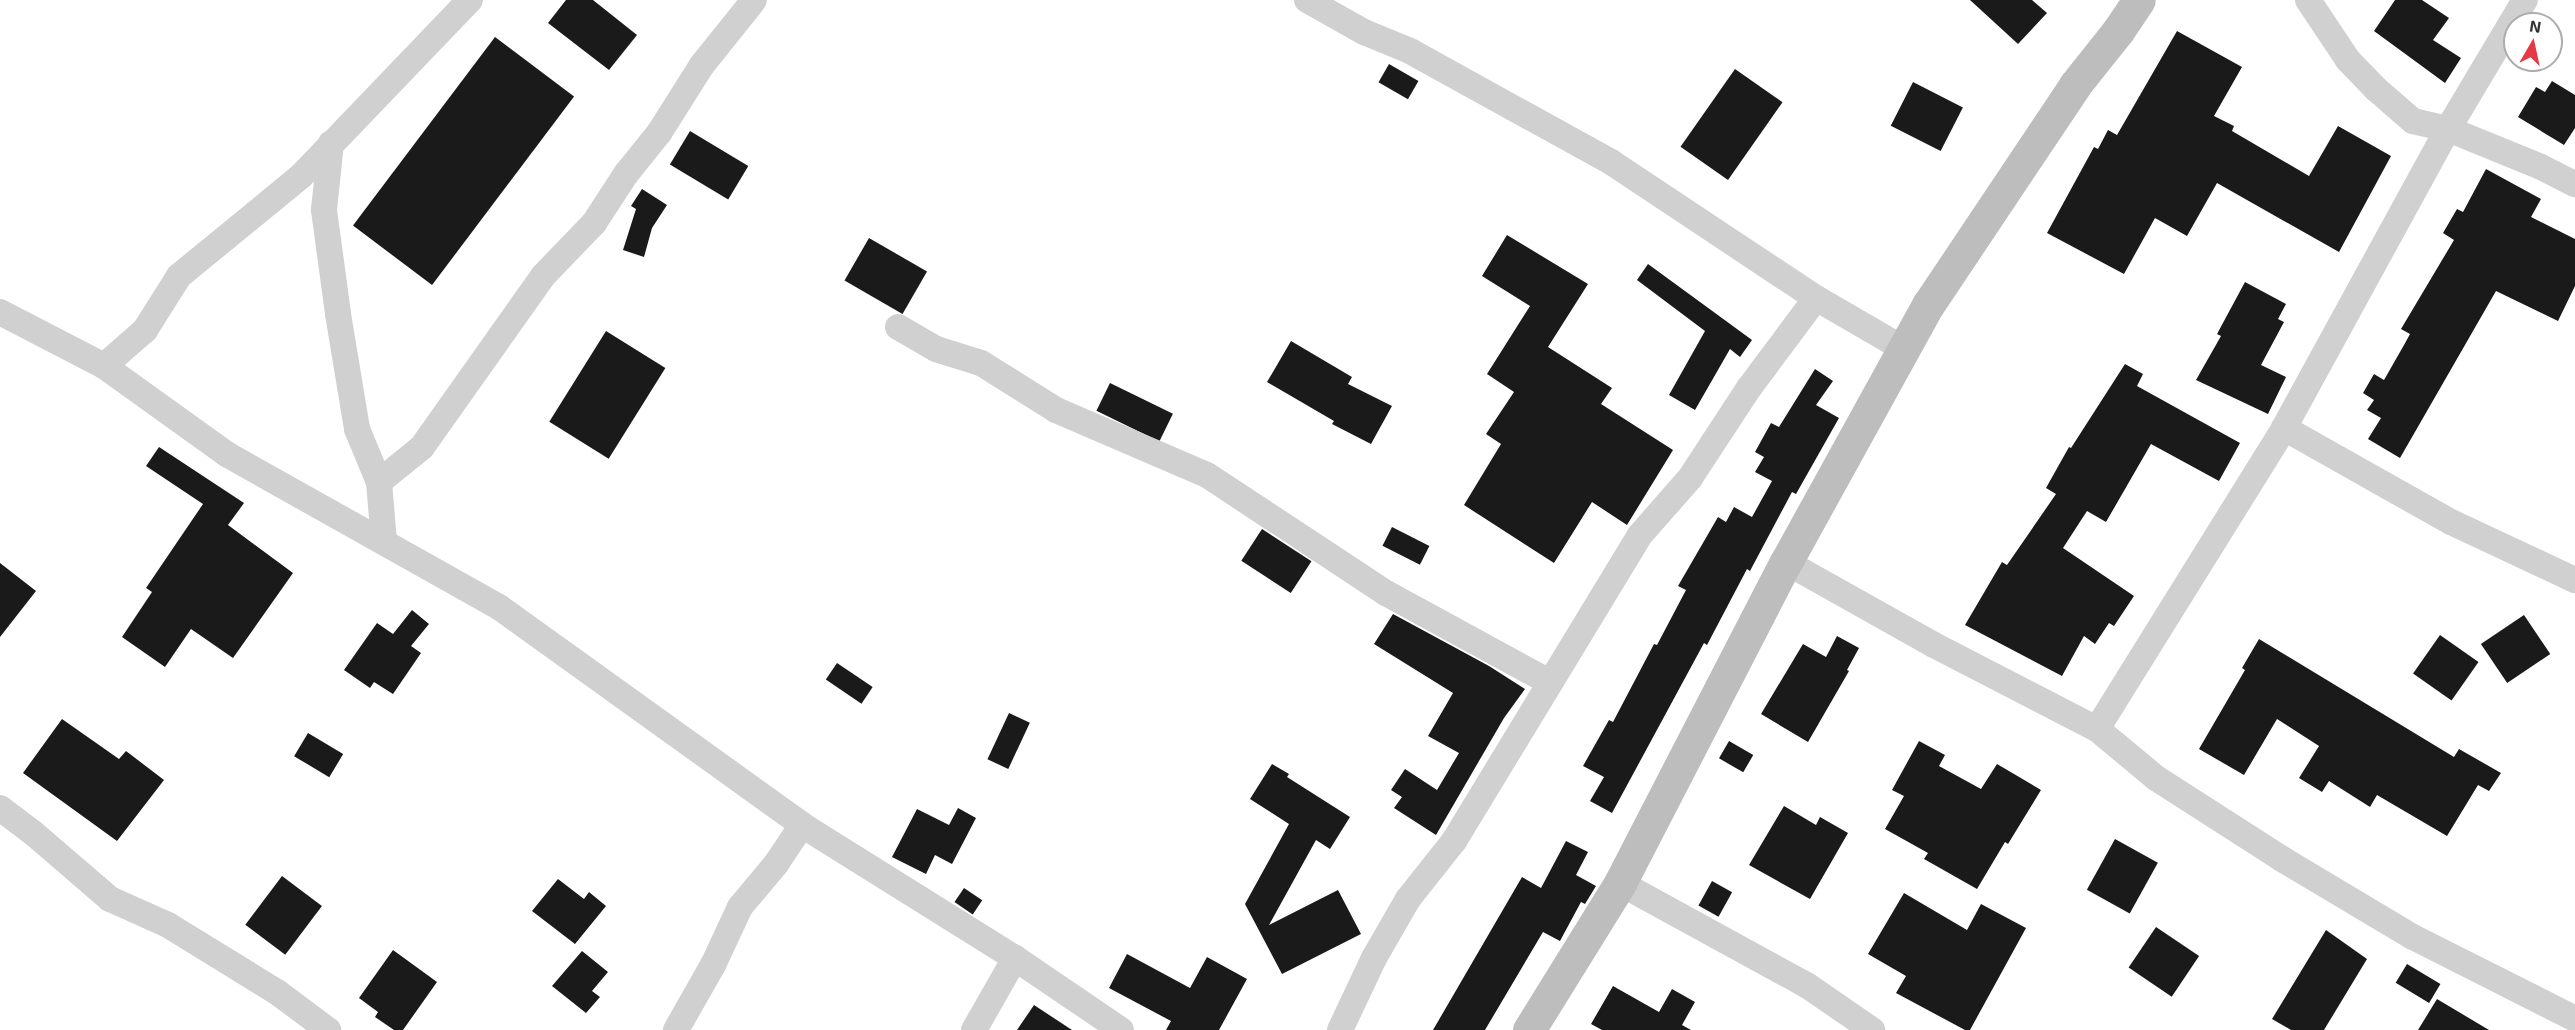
<!DOCTYPE html>
<html>
<head>
<meta charset="utf-8">
<style>
	body { margin:0 }
	#map { position:relative; width:2575px; height:1030px; overflow:hidden; background:#fff; font-family:"Exo 2",sans-serif }
	div>[style] { position:absolute }
	.building>* { inset:0; background:#1a1a1a; transform-origin:0 0 }
	.street>* { height:26px; margin:-13px; padding:0 13px; transform-origin:13px; border-radius:13px; background:#d0d0d0 }
	.secondary>* { height:33px; margin:-16.5px; padding:0 16.5px; transform-origin:16.5px; border-radius:16.5px; background:#bdbdbd }
	span { translate:-50% -50%; white-space:nowrap; text-align:center; line-height:1.15; -webkit-text-stroke:6px #fff; paint-order:stroke }
	.north { position:absolute; left:2503px; top:12px; width:60px; height:60px; box-sizing:border-box; background:#fff; border:2px solid #adadad; border-radius:50%; rotate:9deg; font-size:16px; font-weight:700; line-height:24px; text-align:center; color:#333 }
	.north::after { content:''; display:block; margin:auto; width:21px; height:27px; background:#e63946; clip-path:polygon(50% 0,100% 100%,50% 72%,0 100%) }
</style>
</head>
<body>
<div id="map">
	<div class="building">
		<div style="clip-path:polygon(566px 0,593px 0,637px 35px,609px 70px,548px 23px)"></div>
		<div style="clip-path:polygon(1970px 0,2032px 0,2047px 13px,2018px 44px)"></div>
		<div style="clip-path:polygon(2395px 0,2422px 0,2449px 18px,2433px 40px,2461px 58px,2445px 83px,2374px 31px)"></div>
		<div style="clip-path:polygon(2177px 31px,2242px 67px,2214px 116px,2234px 126px,2232px 131px,2309px 176px,2338px 126px,2391px 156px,2339px 252px,2217px 183px,2187px 236px,2155px 218px,2124px 274px,2047px 233px,2094px 147px,2098px 149px,2108px 130px,2117px 135px)"></div>
		<div style="left:495px;top:37px;width:99px;height:236px;rotate:37deg"></div>
		<div style="left:1389px;top:64px;width:34px;height:21px;rotate:30deg"></div>
		<div style="left:1735px;top:69px;width:58px;height:95px;rotate:35deg"></div>
		<div style="clip-path:polygon(2552px 81px,2575px 95px,2575px 128px,2564px 145px,2518px 117px,2536px 87px,2545px 92px)"></div>
		<div style="left:1913px;top:82px;width:56px;height:49px;rotate:27deg"></div>
		<div style="left:690px;top:131px;width:68px;height:39px;rotate:31deg"></div>
		<div style="clip-path:polygon(2486px 169px,2541px 199px,2531px 217px,2575px 239px,2575px 286px,2558px 321px,2496px 291px,2400px 458px,2368px 439px,2381px 418px,2367px 410px,2374px 400px,2363px 393px,2374px 374px,2384px 380px,2404px 345px,2410px 334px,2401px 329px,2454px 240px,2443px 233px,2457px 209px,2463px 212px)"></div>
		<div style="clip-path:polygon(642px 189px,667px 205px,652px 228px,644px 257px,623px 250px,636px 209px,631px 206px)"></div>
		<div style="clip-path:polygon(1507px 235px,1588px 284px,1548px 347px,1612px 388px,1601px 404px,1673px 450px,1627px 525px,1592px 502px,1554px 563px,1464px 505px,1501px 444px,1486px 434px,1514px 392px,1487px 374px,1530px 306px,1482px 276px)"></div>
		<div style="left:869px;top:238px;width:67px;height:49px;rotate:30deg"></div>
		<div style="clip-path:polygon(1648px 264px,1752px 340px,1740px 357px,1730px 349px,1695px 410px,1669px 395px,1705px 331px,1637px 280px)"></div>
		<div style="clip-path:polygon(2245px 282px,2286px 304px,2278px 319px,2284px 322px,2261px 365px,2286px 377px,2268px 414px,2196px 380px,2221px 336px,2217px 334px)"></div>
		<div style="left:606px;top:331px;width:70px;height:107px;rotate:32deg"></div>
		<div style="clip-path:polygon(1291px 341px,1352px 377px,1348px 384px,1392px 406px,1371px 444px,1332px 424px,1334px 421px,1267px 382px)"></div>
		<div style="clip-path:polygon(2125px 364px,2143px 374px,2137px 386px,2240px 443px,2219px 481px,2151px 444px,2106px 522px,2087px 511px,2063px 548px,2134px 596px,2114px 626px,2109px 623px,2095px 644px,2084px 636px,2062px 676px,1965px 625px,2002px 562px,2007px 565px,2056px 494px,2046px 488px,2069px 447px,2071px 448px)"></div>
		<div style="clip-path:polygon(1815px 369px,1833px 381px,1816px 405px,1839px 418px,1796px 494px,1792px 492px,1750px 571px,1747px 569px,1707px 645px,1704px 643px,1612px 813px,1590px 801px,1604px 777px,1583px 766px,1609px 720px,1613px 722px,1654px 644px,1657px 645px,1686px 590px,1678px 586px,1718px 517px,1726px 522px,1734px 507px,1752px 517px,1772px 481px,1755px 472px,1764px 457px,1755px 452px,1771px 423px,1779px 427px)"></div>
		<div style="left:1110px;top:383px;width:70px;height:31px;rotate:26deg"></div>
		<div style="clip-path:polygon(159px 447px,244px 503px,228px 525px,293px 573px,233px 658px,191px 629px,165px 667px,122px 637px,152px 592px,146px 588px,203px 504px,146px 466px)"></div>
		<div style="left:1392px;top:527px;width:42px;height:21px;rotate:27deg"></div>
		<div style="left:1262px;top:529px;width:59px;height:38px;rotate:33deg"></div>
		<div style="clip-path:polygon(0 563px,36px 591px,0 637px)"></div>
		<div style="clip-path:polygon(412px 610px,429px 624px,411px 646px,421px 653px,393px 694px,374px 682px,370px 688px,344px 670px,377px 623px,393px 634px)"></div>
		<div style="clip-path:polygon(1393px 614px,1489px 666px,1525px 689px,1504px 718px,1436px 835px,1394px 808px,1402px 797px,1391px 790px,1405px 769px,1437px 790px,1459px 753px,1428px 736px,1453px 693px,1374px 644px)"></div>
		<div style="left:2524px;top:615px;width:47px;height:52px;rotate:56deg"></div>
		<div style="left:2440px;top:635px;width:47px;height:47px;rotate:35deg"></div>
		<div style="clip-path:polygon(1837px 636px,1859px 648px,1847px 670px,1849px 671px,1808px 742px,1761px 714px,1803px 644px,1826px 657px)"></div>
		<div style="clip-path:polygon(2259px 639px,2454px 757px,2459px 749px,2501px 773px,2489px 791px,2478px 785px,2447px 836px,2377px 795px,2370px 807px,2329px 781px,2322px 792px,2299px 778px,2319px 746px,2277px 719px,2244px 775px,2199px 749px,2245px 670px,2242px 668px)"></div>
		<div style="left:837px;top:663px;width:43px;height:20px;rotate:34deg"></div>
		<div style="left:1009px;top:713px;width:23px;height:51px;rotate:25deg"></div>
		<div style="clip-path:polygon(62px 719px,119px 759px,126px 751px,164px 780px,117px 841px,23px 773px)"></div>
		<div style="left:308px;top:733px;width:41px;height:27px;rotate:31deg"></div>
		<div style="left:1729px;top:741px;width:28px;height:20px;rotate:30deg"></div>
		<div style="clip-path:polygon(1919px 741px,1945px 755px,1939px 766px,1981px 789px,1997px 764px,2041px 790px,2008px 844px,2005px 842px,1977px 889px,1924px 859px,1928px 853px,1885px 829px,1904px 796px,1892px 790px)"></div>
		<div style="clip-path:polygon(1272px 764px,1289px 774px,1287px 777px,1350px 817px,1330px 849px,1316px 840px,1269px 925px,1338px 890px,1361px 934px,1282px 974px,1245px 904px,1289px 824px,1250px 799px)"></div>
		<div style="clip-path:polygon(1784px 806px,1816px 825px,1820px 817px,1848px 833px,1810px 899px,1749px 865px)"></div>
		<div style="clip-path:polygon(958px 808px,976px 818px,952px 864px,935px 855px,926px 874px,892px 857px,917px 809px,949px 825px)"></div>
		<div style="left:2115px;top:839px;width:49px;height:58px;rotate:29deg"></div>
		<div style="clip-path:polygon(1566px 841px,1588px 852px,1576px 875px,1596px 886px,1585px 904px,1581px 902px,1560px 941px,1543px 932px,1485px 1030px,1433px 1030px,1522px 877px,1541px 888px)"></div>
		<div style="left:282px;top:876px;width:50px;height:61px;rotate:37deg"></div>
		<div style="clip-path:polygon(558px 879px,584px 899px,589px 892px,606px 906px,575px 944px,532px 911px)"></div>
		<div style="left:1712px;top:881px;width:23px;height:28px;rotate:29deg"></div>
		<div style="left:964px;top:888px;width:22px;height:17px;rotate:34deg"></div>
		<div style="clip-path:polygon(1904px 893px,1967px 930px,1981px 904px,2026px 928px,1970px 1030px,1965px 1030px,1896px 993px,1906px 976px,1868px 954px)"></div>
		<div style="left:2156px;top:927px;width:52px;height:49px;rotate:34deg"></div>
		<div style="clip-path:polygon(2326px 930px,2367px 959px,2324px 1030px,2291px 1030px,2272px 1019px)"></div>
		<div style="clip-path:polygon(393px 950px,437px 982px,403px 1030px,394px 1030px,375px 1017px,378px 1012px,359px 998px)"></div>
		<div style="clip-path:polygon(582px 951px,608px 972px,592px 991px,600px 997px,586px 1013px,552px 986px)"></div>
		<div style="clip-path:polygon(1127px 954px,1190px 988px,1207px 957px,1247px 979px,1219px 1030px,1166px 1030px,1171px 1021px,1109px 988px)"></div>
		<div style="left:2407px;top:964px;width:39px;height:22px;rotate:31deg"></div>
		<div style="clip-path:polygon(1613px 986px,1659px 1012px,1672px 989px,1695px 1002px,1682px 1025px,1691px 1030px,1602px 1030px,1591px 1024px)"></div>
		<div style="clip-path:polygon(2437px 999px,2489px 1030px,2418px 1030px)"></div>
		<div style="clip-path:polygon(1034px 1005px,1072px 1030px,1017px 1030px)"></div>
	</div>
	<div class="street">
		<div style="left:1307px;top:0;width:65px;rotate:29.3deg"></div>
		<div style="left:1364px;top:32px;width:50px;rotate:22.4deg"></div>
		<div style="left:1410px;top:51px;width:230px;rotate:28.9deg"></div>
		<div style="left:1611px;top:162px;width:246px;rotate:33.6deg"></div>
		<div style="left:1816px;top:298px;width:102px;rotate:30.1deg"></div>
		<div style="left:2308px;top:0;width:72px;rotate:56.3deg"></div>
		<div style="left:2348px;top:60px;width:40px;rotate:46deg"></div>
		<div style="left:2376px;top:89px;width:49px;rotate:40.9deg"></div>
		<div style="left:2413px;top:121px;width:36px;rotate:13deg"></div>
		<div style="left:2448px;top:129px;width:100px;rotate:22.2deg"></div>
		<div style="left:2541px;top:167px;width:38px;rotate:27deg"></div>
		<div style="left:331px;top:143px;width:67px;rotate:96deg"></div>
		<div style="left:324px;top:210px;width:105px;rotate:82.3deg"></div>
		<div style="left:338px;top:314px;width:117px;rotate:80.6deg"></div>
		<div style="left:357px;top:429px;width:57px;rotate:67.5deg"></div>
		<div style="left:379px;top:482px;width:59px;rotate:85.2deg"></div>
		<div style="left:0;top:312px;width:117px;rotate:27.4deg"></div>
		<div style="left:104px;top:366px;width:153px;rotate:35.7deg"></div>
		<div style="left:228px;top:455px;width:311px;rotate:29.3deg"></div>
		<div style="left:499px;top:607px;width:373px;rotate:35.7deg"></div>
		<div style="left:802px;top:825px;width:251px;rotate:32deg"></div>
		<div style="left:1015px;top:958px;width:128px;rotate:34.2deg"></div>
		<div style="left:898px;top:327px;width:44px;rotate:30.1deg"></div>
		<div style="left:936px;top:349px;width:47px;rotate:17.3deg"></div>
		<div style="left:981px;top:363px;width:89px;rotate:32.1deg"></div>
		<div style="left:1056px;top:410px;width:164px;rotate:23.3deg"></div>
		<div style="left:1207px;top:475px;width:214px;rotate:33.4deg"></div>
		<div style="left:1386px;top:593px;width:186px;rotate:28.6deg"></div>
		<div style="left:104px;top:366px;width:55px;rotate:-41.3deg"></div>
		<div style="left:145px;top:330px;width:64px;rotate:-57.8deg"></div>
		<div style="left:179px;top:276px;width:158px;rotate:-39.3deg"></div>
		<div style="left:301px;top:176px;width:244px;rotate:-46.2deg"></div>
		<div style="left:2284px;top:428px;width:192px;rotate:29.4deg"></div>
		<div style="left:2451px;top:522px;width:137px;rotate:25.1deg"></div>
		<div style="left:379px;top:482px;width:55px;rotate:-39.1deg"></div>
		<div style="left:422px;top:447px;width:209px;rotate:-54.7deg"></div>
		<div style="left:543px;top:276px;width:74px;rotate:-46.1deg"></div>
		<div style="left:594px;top:223px;width:59px;rotate:-56.9deg"></div>
		<div style="left:626px;top:174px;width:53px;rotate:-51.2deg"></div>
		<div style="left:659px;top:133px;width:80px;rotate:-57.7deg"></div>
		<div style="left:702px;top:65px;width:83px;rotate:-51.3deg"></div>
		<div style="left:1786px;top:562px;width:170px;rotate:29.3deg"></div>
		<div style="left:1934px;top:645px;width:183px;rotate:27.3deg"></div>
		<div style="left:2097px;top:729px;width:77px;rotate:39.7deg"></div>
		<div style="left:2156px;top:778px;width:150px;rotate:32.7deg"></div>
		<div style="left:2282px;top:859px;width:152px;rotate:30.8deg"></div>
		<div style="left:2413px;top:937px;width:182px;rotate:26.8deg"></div>
		<div style="left:2097px;top:729px;width:354px;rotate:-58.1deg"></div>
		<div style="left:2284px;top:428px;width:341px;rotate:-61.3deg"></div>
		<div style="left:2448px;top:129px;width:150px;rotate:-59.2deg"></div>
		<div style="left:0;top:808px;width:40px;rotate:37deg"></div>
		<div style="left:32px;top:832px;width:103px;rotate:40.7deg"></div>
		<div style="left:110px;top:899px;width:64px;rotate:24.1deg"></div>
		<div style="left:168px;top:925px;width:128px;rotate:31.6deg"></div>
		<div style="left:277px;top:992px;width:64px;rotate:36.7deg"></div>
		<div style="left:1620px;top:883px;width:214px;rotate:28.7deg"></div>
		<div style="left:1808px;top:986px;width:78px;rotate:34.5deg"></div>
		<div style="left:676px;top:1030px;width:75px;rotate:-60.4deg"></div>
		<div style="left:713px;top:965px;width:64px;rotate:-65deg"></div>
		<div style="left:740px;top:907px;width:56px;rotate:-50.1deg"></div>
		<div style="left:776px;top:864px;width:47px;rotate:-56.3deg"></div>
		<div style="left:974px;top:1030px;width:83px;rotate:-60.3deg"></div>
		<div style="left:1340px;top:1030px;width:80px;rotate:-64.7deg"></div>
		<div style="left:1374px;top:958px;width:68px;rotate:-60deg"></div>
		<div style="left:1408px;top:899px;width:74px;rotate:-51.6deg"></div>
		<div style="left:1454px;top:841px;width:358px;rotate:-58.7deg"></div>
		<div style="left:1640px;top:535px;width:76px;rotate:-48.7deg"></div>
		<div style="left:1690px;top:478px;width:108px;rotate:-56.8deg"></div>
		<div style="left:1749px;top:388px;width:112px;rotate:-53.3deg"></div>
	</div>
	<div class="secondary">
		<div style="left:1529px;top:1030px;width:173px;rotate:-58.2deg"></div>
		<div style="left:1620px;top:883px;width:361px;rotate:-62.7deg"></div>
		<div style="left:1786px;top:562px;width:294px;rotate:-61.1deg"></div>
		<div style="left:1928px;top:305px;width:265px;rotate:-56.2deg"></div>
		<div style="left:2075px;top:85px;width:69px;rotate:-51.5deg"></div>
		<div style="left:2118px;top:31px;width:37px;rotate:-56deg"></div>
	</div>
	<div class="north">N</div>
</div>
</body>
</html>
